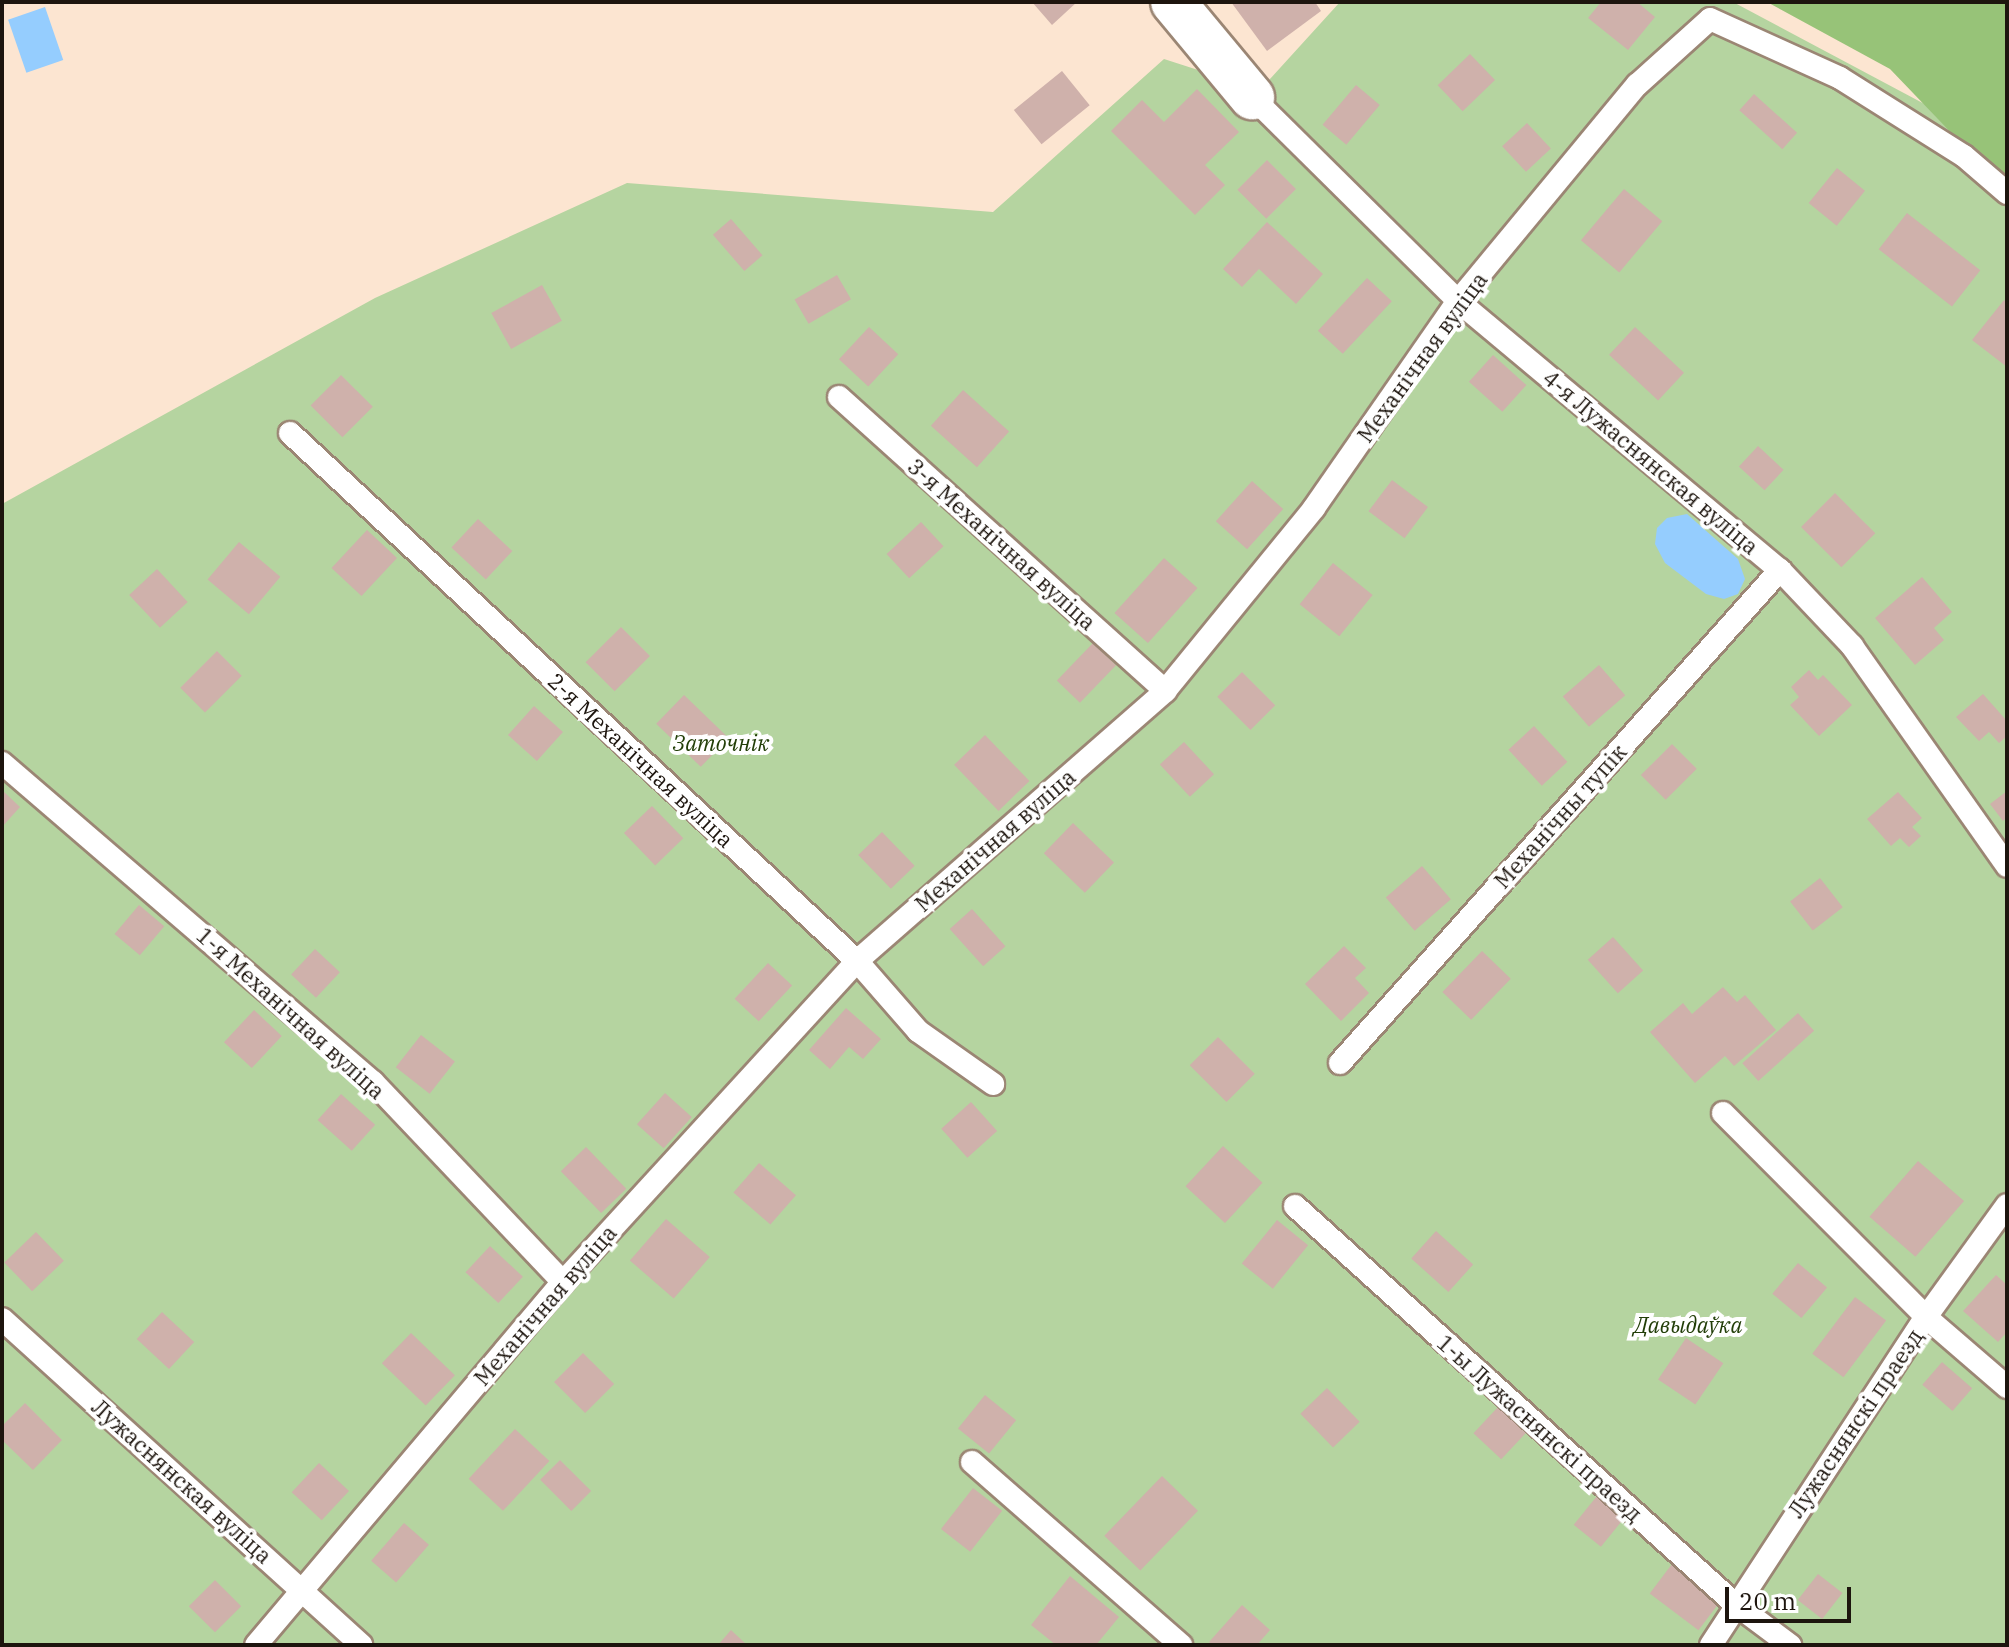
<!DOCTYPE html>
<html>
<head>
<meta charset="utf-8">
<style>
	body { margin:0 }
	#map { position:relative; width:2009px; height:1647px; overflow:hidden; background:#fce5d1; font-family:"IBM Plex Serif",serif }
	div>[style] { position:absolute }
	.green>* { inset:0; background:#b5d4a0 }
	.forest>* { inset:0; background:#97c378 }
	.water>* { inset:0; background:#95cdfe; transform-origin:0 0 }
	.building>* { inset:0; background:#cfb1ab; transform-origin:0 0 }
	.roads { filter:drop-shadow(2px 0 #9b8674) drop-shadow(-2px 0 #9b8674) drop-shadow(0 2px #9b8674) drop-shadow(0 -2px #9b8674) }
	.service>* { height:22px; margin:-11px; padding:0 11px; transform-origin:11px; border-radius:11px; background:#fff }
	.minor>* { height:44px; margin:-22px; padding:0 22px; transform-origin:22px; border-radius:22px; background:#fff }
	span { translate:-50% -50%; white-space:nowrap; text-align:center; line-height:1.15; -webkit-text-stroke:8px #fff; paint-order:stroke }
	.street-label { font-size:22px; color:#1d150e }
	.park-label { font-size:22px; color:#223e08; font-style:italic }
	.frame { position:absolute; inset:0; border:4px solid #1d150e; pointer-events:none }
	.scale { position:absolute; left:1725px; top:1587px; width:126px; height:36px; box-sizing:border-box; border:4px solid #1d150e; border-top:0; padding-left:10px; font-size:24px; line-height:28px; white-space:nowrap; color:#1d150e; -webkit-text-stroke:6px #fff; paint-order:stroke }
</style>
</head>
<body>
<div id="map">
	<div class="green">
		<div style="clip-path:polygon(1340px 2px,1733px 2px,1994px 141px,2007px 153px,2007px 1645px,2px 1645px,2px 504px,375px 298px,627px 183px,993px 212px,1164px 59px,1260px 90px)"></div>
	</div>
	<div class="forest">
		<div style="clip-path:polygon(1767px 2px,2007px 2px,2007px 191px,1890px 69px)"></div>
	</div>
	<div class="water">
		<div style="left:45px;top:7px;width:56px;height:39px;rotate:71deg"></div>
		<div style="clip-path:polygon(1687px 514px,1738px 559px,1745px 579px,1738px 594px,1724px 599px,1706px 594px,1665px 563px,1655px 544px,1657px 528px,1667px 518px)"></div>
	</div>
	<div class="building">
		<div style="clip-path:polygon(1032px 2px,1077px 2px,1052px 25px)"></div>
		<div style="clip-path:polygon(1231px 2px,1315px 2px,1321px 11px,1267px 51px)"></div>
		<div style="clip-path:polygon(1601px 2px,1637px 2px,1655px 17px,1628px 50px,1588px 18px)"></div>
		<div style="left:1470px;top:54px;width:36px;height:45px;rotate:46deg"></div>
		<div style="left:1062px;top:71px;width:44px;height:62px;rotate:51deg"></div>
		<div style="left:1356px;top:85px;width:31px;height:52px;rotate:40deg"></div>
		<div style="clip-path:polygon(1197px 89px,1239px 132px,1205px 165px,1225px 185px,1195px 215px,1111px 131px,1142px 100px,1164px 122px)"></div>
		<div style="left:1754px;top:94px;width:58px;height:22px;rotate:42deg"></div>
		<div style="left:1527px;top:123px;width:35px;height:34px;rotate:47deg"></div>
		<div style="left:1267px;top:160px;width:41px;height:42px;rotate:45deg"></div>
		<div style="left:1837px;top:168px;width:36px;height:45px;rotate:39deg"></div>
		<div style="left:1624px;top:189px;width:50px;height:67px;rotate:40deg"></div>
		<div style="left:1907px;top:213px;width:93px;height:46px;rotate:38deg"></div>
		<div style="left:731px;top:219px;width:48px;height:24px;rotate:49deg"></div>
		<div style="clip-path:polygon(1267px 222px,1323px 274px,1296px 304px,1259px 269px,1242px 287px,1223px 269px)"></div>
		<div style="left:837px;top:275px;width:28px;height:49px;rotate:60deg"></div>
		<div style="left:1367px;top:278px;width:34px;height:72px;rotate:43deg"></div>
		<div style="left:542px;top:285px;width:41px;height:58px;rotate:61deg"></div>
		<div style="clip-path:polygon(2004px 300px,2007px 303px,2007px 367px,1972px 340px)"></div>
		<div style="left:869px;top:327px;width:40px;height:44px;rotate:43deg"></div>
		<div style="left:1635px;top:327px;width:67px;height:38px;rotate:43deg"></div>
		<div style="left:1493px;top:355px;width:45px;height:36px;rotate:42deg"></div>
		<div style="left:341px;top:375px;width:45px;height:43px;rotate:45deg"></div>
		<div style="left:963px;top:390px;width:62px;height:48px;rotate:42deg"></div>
		<div style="left:1758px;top:446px;width:35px;height:28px;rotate:43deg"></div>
		<div style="left:1392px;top:480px;width:45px;height:39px;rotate:37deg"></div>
		<div style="left:1252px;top:481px;width:42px;height:54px;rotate:42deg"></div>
		<div style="left:1835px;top:493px;width:57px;height:48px;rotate:45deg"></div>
		<div style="left:478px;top:519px;width:47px;height:39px;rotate:43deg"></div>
		<div style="left:921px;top:522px;width:33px;height:47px;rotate:47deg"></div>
		<div style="left:367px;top:530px;width:41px;height:52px;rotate:43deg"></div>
		<div style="left:239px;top:542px;width:54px;height:49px;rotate:40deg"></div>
		<div style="left:1164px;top:558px;width:45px;height:74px;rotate:42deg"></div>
		<div style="left:1333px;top:563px;width:51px;height:53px;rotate:39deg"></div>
		<div style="left:157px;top:569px;width:45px;height:38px;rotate:47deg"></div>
		<div style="clip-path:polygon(1922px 577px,1952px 612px,1934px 628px,1944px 640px,1915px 665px,1875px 618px)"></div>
		<div style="left:621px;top:627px;width:41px;height:50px;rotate:45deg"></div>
		<div style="left:1093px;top:643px;width:32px;height:52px;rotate:44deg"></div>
		<div style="left:217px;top:651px;width:35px;height:52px;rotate:45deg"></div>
		<div style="left:1599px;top:665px;width:40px;height:48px;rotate:49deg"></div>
		<div style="clip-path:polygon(1809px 670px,1818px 680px,1823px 675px,1852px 705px,1819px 736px,1790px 705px,1799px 697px,1791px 687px)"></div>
		<div style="left:1242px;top:672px;width:47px;height:35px;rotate:45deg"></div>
		<div style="clip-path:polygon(1983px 694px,2007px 721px,2007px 736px,1999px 743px,1989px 732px,1979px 741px,1956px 717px)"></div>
		<div style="left:684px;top:695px;width:62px;height:40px;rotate:44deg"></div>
		<div style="left:534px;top:706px;width:39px;height:39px;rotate:42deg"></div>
		<div style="left:1534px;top:726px;width:49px;height:35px;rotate:47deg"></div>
		<div style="left:985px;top:735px;width:64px;height:43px;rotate:46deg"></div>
		<div style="left:1184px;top:742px;width:44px;height:33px;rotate:47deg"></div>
		<div style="left:1672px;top:744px;width:35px;height:44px;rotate:45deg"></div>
		<div style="clip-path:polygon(2px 790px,20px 807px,2px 827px)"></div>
		<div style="clip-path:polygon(2007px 791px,2007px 817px,2003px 821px,1990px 804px)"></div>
		<div style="clip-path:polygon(1898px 792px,1922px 818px,1912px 827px,1921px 836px,1909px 847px,1900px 838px,1891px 846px,1867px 819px)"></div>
		<div style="left:652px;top:806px;width:45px;height:39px;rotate:46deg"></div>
		<div style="left:1073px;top:823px;width:57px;height:42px;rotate:44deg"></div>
		<div style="left:882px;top:832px;width:47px;height:33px;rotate:46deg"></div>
		<div style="left:1422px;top:866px;width:44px;height:48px;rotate:49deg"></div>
		<div style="left:1820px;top:878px;width:37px;height:38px;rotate:52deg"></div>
		<div style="left:139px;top:905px;width:33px;height:38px;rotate:40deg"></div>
		<div style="left:972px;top:909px;width:50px;height:30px;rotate:48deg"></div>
		<div style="left:1613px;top:937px;width:45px;height:34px;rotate:48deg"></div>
		<div style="clip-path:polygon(1344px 946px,1366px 968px,1355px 978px,1369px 993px,1341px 1021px,1305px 984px)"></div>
		<div style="left:315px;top:949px;width:34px;height:35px;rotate:43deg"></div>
		<div style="left:1482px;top:951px;width:40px;height:57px;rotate:44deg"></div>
		<div style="left:768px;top:963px;width:33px;height:49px;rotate:43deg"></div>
		<div style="clip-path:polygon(1723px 987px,1737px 1002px,1745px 995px,1776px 1030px,1734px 1066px,1725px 1056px,1695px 1083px,1650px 1032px,1683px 1003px,1692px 1014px)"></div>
		<div style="clip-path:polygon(846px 1008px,881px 1039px,863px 1059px,849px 1047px,830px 1069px,809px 1050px)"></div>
		<div style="left:254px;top:1010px;width:38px;height:44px;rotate:43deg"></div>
		<div style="left:1798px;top:1013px;width:24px;height:75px;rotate:48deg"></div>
		<div style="left:421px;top:1035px;width:43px;height:41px;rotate:38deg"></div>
		<div style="left:1218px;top:1037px;width:52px;height:40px;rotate:45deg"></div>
		<div style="left:665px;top:1093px;width:36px;height:42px;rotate:42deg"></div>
		<div style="left:341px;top:1094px;width:46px;height:35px;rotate:42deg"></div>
		<div style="left:971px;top:1102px;width:39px;height:40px;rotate:48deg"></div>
		<div style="left:1223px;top:1146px;width:54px;height:55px;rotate:43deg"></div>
		<div style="left:586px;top:1147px;width:58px;height:35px;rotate:46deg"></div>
		<div style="left:1918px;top:1161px;width:61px;height:74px;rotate:41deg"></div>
		<div style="left:759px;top:1163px;width:49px;height:39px;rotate:41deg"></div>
		<div style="left:666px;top:1219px;width:58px;height:55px;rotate:41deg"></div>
		<div style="left:1277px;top:1220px;width:40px;height:56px;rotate:39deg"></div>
		<div style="left:1436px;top:1231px;width:50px;height:37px;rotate:42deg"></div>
		<div style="left:36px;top:1232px;width:40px;height:44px;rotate:46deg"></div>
		<div style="left:490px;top:1246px;width:45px;height:36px;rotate:43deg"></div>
		<div style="left:1798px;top:1263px;width:38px;height:40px;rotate:40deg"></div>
		<div style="clip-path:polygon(1996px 1275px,2007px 1285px,2007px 1332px,1998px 1342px,1963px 1311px)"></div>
		<div style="left:1855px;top:1297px;width:39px;height:71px;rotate:37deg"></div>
		<div style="left:162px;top:1312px;width:44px;height:37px;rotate:43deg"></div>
		<div style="left:411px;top:1333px;width:61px;height:42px;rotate:44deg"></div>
		<div style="left:1686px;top:1338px;width:45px;height:50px;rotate:34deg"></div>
		<div style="left:583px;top:1353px;width:44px;height:41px;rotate:45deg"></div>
		<div style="left:1942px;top:1362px;width:40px;height:30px;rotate:41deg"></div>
		<div style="left:1327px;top:1388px;width:47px;height:37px;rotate:46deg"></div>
		<div style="left:985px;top:1395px;width:40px;height:43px;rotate:39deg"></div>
		<div style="clip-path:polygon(25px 1403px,62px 1440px,33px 1470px,2px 1440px,2px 1426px)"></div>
		<div style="left:1498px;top:1407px;width:38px;height:36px;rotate:43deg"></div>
		<div style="left:515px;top:1429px;width:47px;height:68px;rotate:43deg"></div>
		<div style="left:560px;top:1460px;width:44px;height:28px;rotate:45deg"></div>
		<div style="left:319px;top:1463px;width:41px;height:40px;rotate:43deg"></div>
		<div style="left:1162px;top:1476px;width:50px;height:83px;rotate:44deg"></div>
		<div style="left:973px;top:1488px;width:37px;height:52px;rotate:38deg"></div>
		<div style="left:1597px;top:1496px;width:35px;height:37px;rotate:39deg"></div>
		<div style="left:404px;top:1523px;width:33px;height:50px;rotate:41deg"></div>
		<div style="left:1672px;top:1564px;width:61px;height:37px;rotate:37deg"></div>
		<div style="left:1818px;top:1574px;width:31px;height:33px;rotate:38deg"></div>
		<div style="clip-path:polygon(1070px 1576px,1119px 1617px,1096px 1645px,1056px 1645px,1031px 1625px)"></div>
		<div style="left:215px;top:1580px;width:37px;height:37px;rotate:45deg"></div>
		<div style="clip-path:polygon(1242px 1605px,1270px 1630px,1257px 1645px,1213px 1645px,1209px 1642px)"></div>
		<div style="clip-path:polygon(731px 1630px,747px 1645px,718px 1645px)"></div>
	</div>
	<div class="roads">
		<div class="service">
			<div style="left:1252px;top:97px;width:290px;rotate:44.7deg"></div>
			<div style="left:1458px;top:301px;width:420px;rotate:39.9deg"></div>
			<div style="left:1780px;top:570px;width:105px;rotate:46.5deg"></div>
			<div style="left:1852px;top:646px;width:269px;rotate:54.8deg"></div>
			<div style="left:839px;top:397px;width:439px;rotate:42deg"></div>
			<div style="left:290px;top:433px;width:775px;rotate:42.96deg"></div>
			<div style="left:857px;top:961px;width:93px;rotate:48.9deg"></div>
			<div style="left:918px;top:1031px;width:92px;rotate:35.2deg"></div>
			<div style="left:2px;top:763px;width:489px;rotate:40.7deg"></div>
			<div style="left:373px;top:1082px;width:276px;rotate:46.5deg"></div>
			<div style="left:1340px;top:1063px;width:661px;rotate:-48.25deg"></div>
			<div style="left:1723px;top:1113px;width:288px;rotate:45.1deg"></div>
			<div style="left:1926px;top:1317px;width:107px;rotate:40.8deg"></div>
			<div style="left:1295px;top:1206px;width:593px;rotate:42.13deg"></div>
			<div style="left:1735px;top:1604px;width:69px;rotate:36.7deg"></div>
			<div style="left:2px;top:1319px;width:485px;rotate:42.2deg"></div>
			<div style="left:972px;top:1462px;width:278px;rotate:41.2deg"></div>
			<div style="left:256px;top:1645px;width:475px;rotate:-49.8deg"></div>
			<div style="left:563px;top:1282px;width:435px;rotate:-47.5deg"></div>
			<div style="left:857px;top:961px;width:410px;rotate:-41.2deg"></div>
			<div style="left:1165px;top:691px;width:236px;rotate:-50.8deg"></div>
			<div style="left:1314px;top:508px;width:252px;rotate:-55.2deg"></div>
			<div style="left:1458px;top:301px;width:281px;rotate:-50.4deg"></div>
			<div style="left:1637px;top:85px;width:98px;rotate:-42.1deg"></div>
			<div style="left:1710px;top:19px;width:143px;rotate:24.4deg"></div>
			<div style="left:1840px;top:78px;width:146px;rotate:32.2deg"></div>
			<div style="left:1964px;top:156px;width:57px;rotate:40.7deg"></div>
			<div style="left:1711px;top:1645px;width:392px;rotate:-56.8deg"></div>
			<div style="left:1926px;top:1317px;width:138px;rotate:-54.1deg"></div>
		</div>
		<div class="minor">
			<div style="left:1173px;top:2px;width:124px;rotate:50.3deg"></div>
		</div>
	</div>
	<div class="street-label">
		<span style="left:1422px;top:357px;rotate:-54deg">Механічная вуліца</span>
		<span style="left:1651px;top:462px;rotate:40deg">4-я Лужаснянская вуліца</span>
		<span style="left:1002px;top:544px;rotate:42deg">3-я Механічная вуліца</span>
		<span style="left:641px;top:760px;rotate:43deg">2-я Механічная вуліца</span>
		<span style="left:1560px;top:816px;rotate:-48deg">Механічны тупік</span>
		<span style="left:995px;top:840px;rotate:-41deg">Механічная вуліца</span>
		<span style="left:291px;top:1013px;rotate:42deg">1-я Механічная вуліца</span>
		<span style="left:545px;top:1305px;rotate:-49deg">Механічная вуліца</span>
		<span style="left:1855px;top:1423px;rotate:-56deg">Лужаснянскі праезд</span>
		<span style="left:1540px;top:1428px;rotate:42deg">1-ы Лужаснянскі праезд</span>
		<span style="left:182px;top:1481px;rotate:42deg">Лужаснянская вуліца</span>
	</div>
	<div class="park-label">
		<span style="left:721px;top:743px">Заточнік</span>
		<span style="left:1688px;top:1325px">Давыдаўка</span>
	</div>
	<div class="frame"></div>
	<div class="scale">20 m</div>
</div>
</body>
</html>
